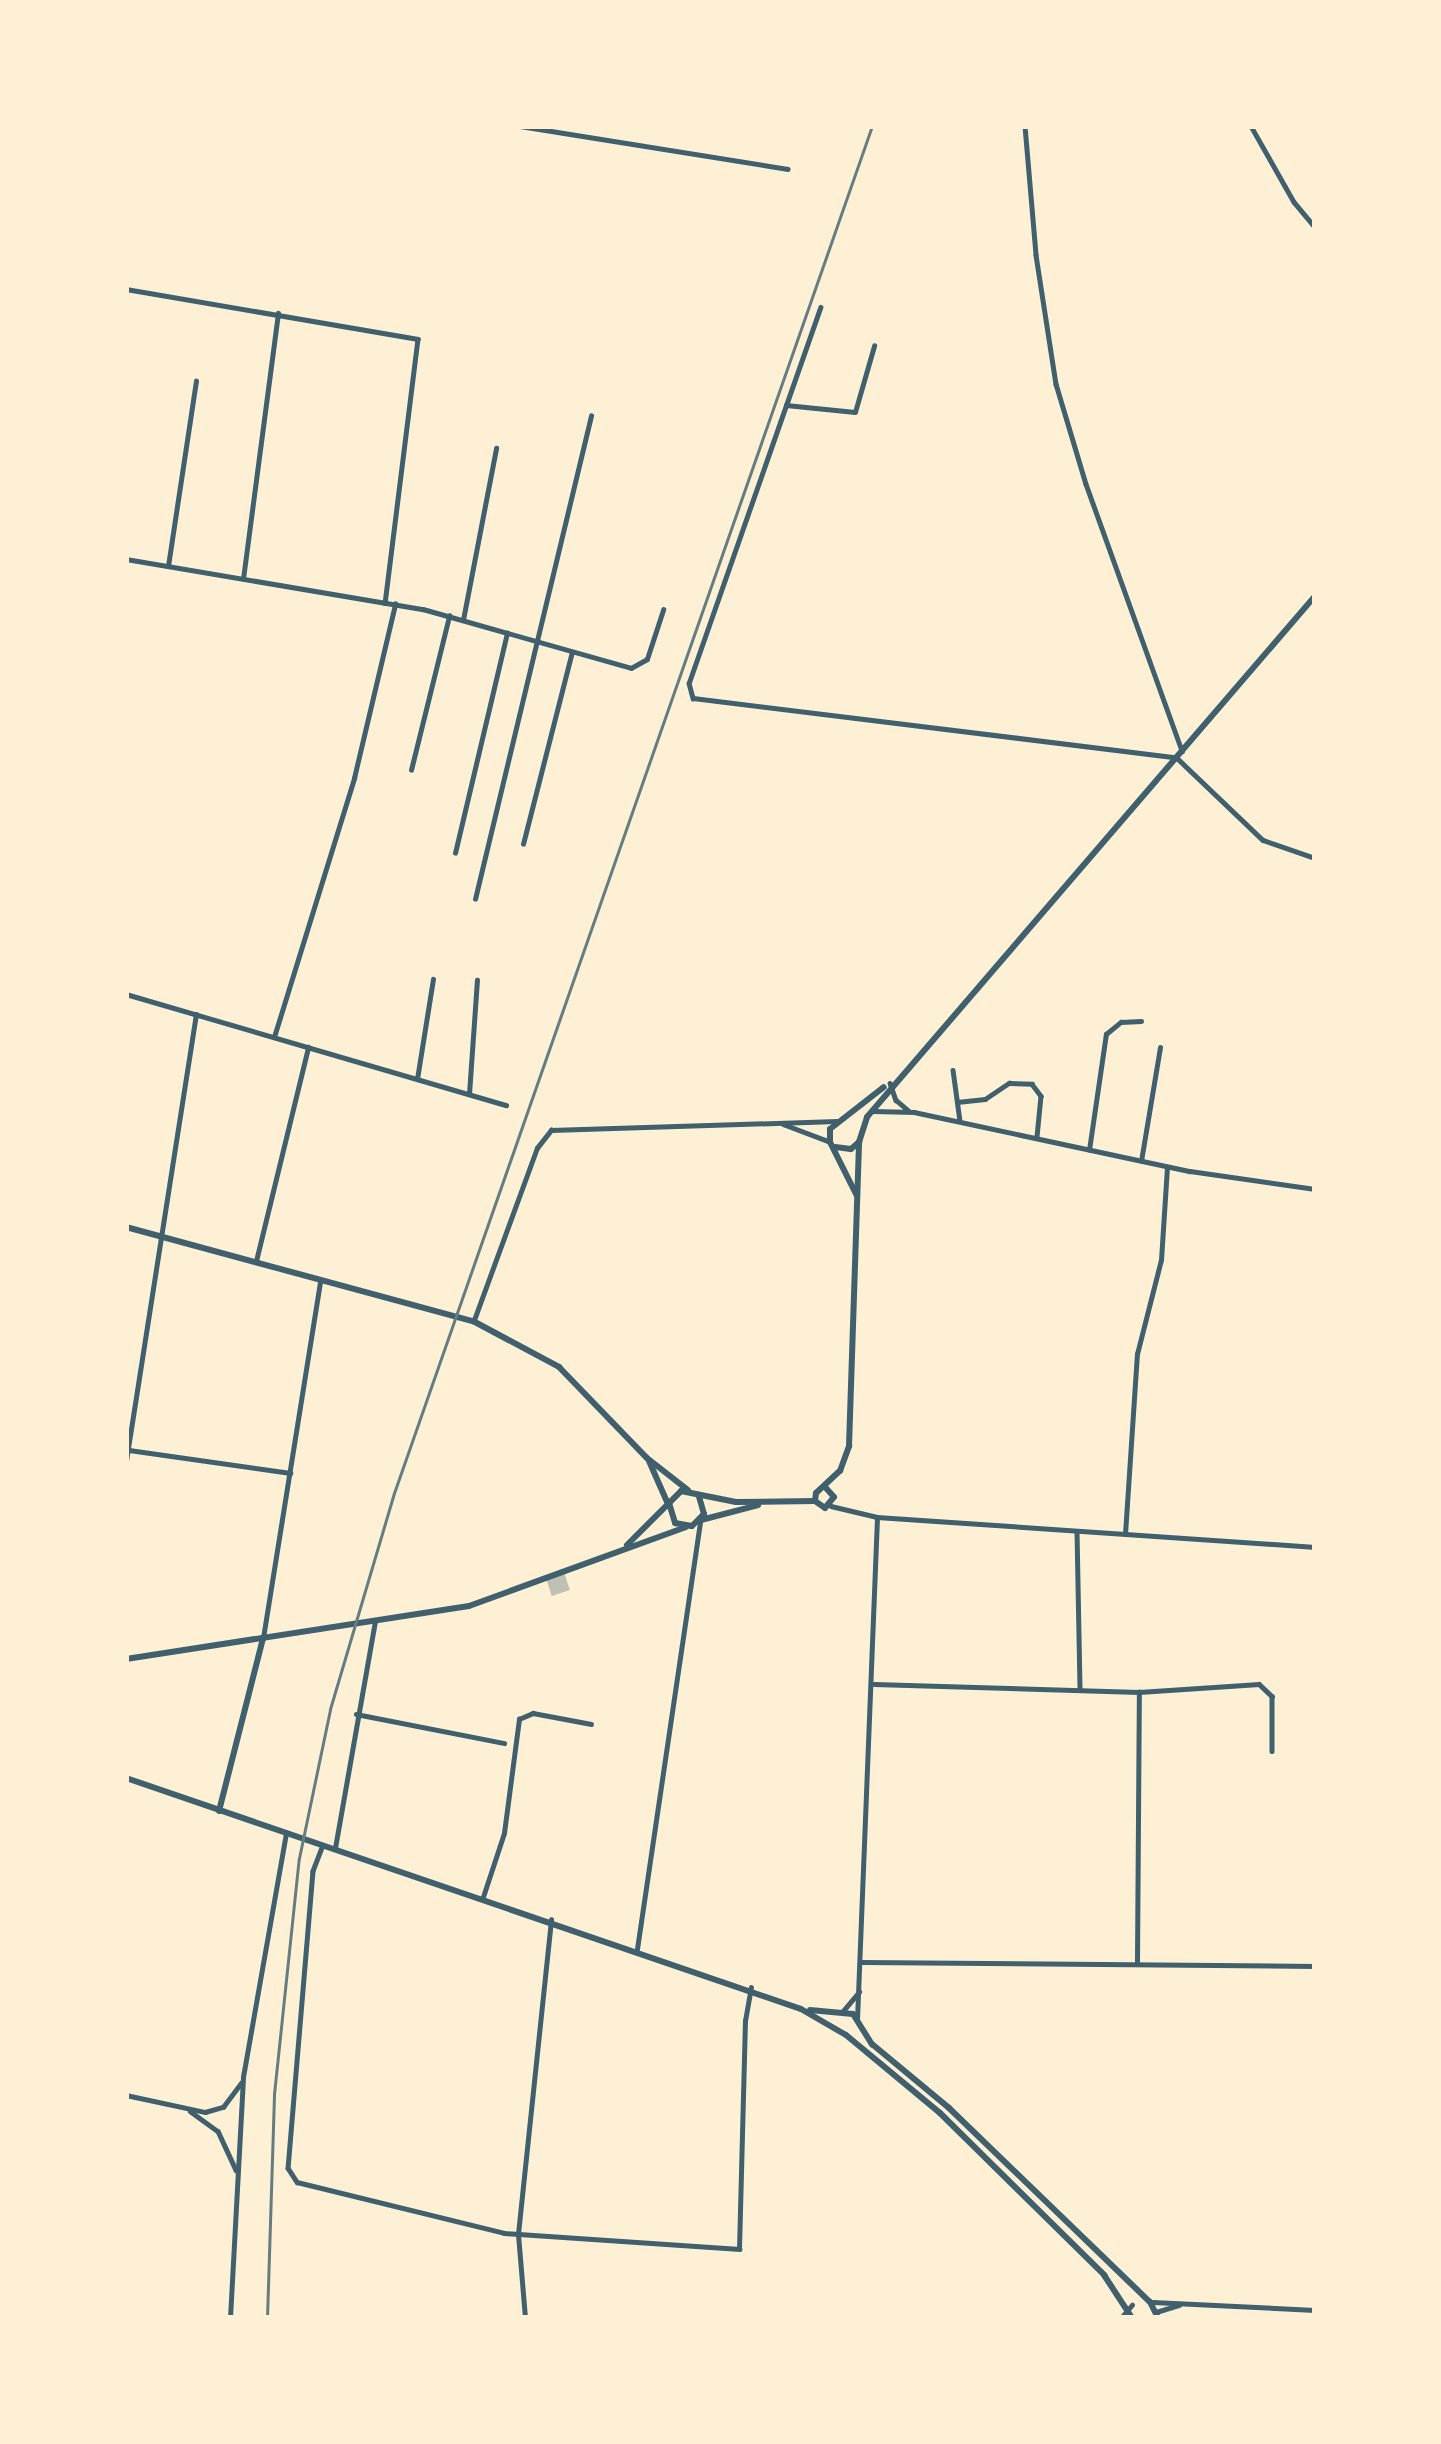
<!DOCTYPE html>
<html>
<head>
<meta charset="utf-8">
<style>
	body { margin:0 }
	#map { position:relative; width:1441px; height:2444px; overflow:hidden; background:#fdf0d5; font-family:"DM Sans",sans-serif }
	div>[style] { position:absolute }
	.building>* { inset:0; background:#bec0b2; transform-origin:0 0 }
	.pedestrian>* { height:4.5px; margin:-2.25px; padding:0 2.25px; transform-origin:2.25px; border-radius:2.25px; background:#3f606c }
	.minor>* { height:4.5px; margin:-2.25px; padding:0 2.25px; transform-origin:2.25px; border-radius:2.25px; background:#3f606c }
	.tertiary>* { height:6px; margin:-3px; padding:0 3px; transform-origin:3px; border-radius:3px; background:#3f606c }
	.rail>* { height:3px; margin:-1.5px; padding:0 1.5px; transform-origin:1.5px; border-radius:1.5px; background:#657d81 }
	span { translate:-50% -50%; white-space:nowrap; text-align:center; line-height:1.15; -webkit-text-stroke:9px #fdf0d5; paint-order:stroke }
	.frame { position:absolute; inset:0; border:129px solid #fdf0d5; pointer-events:none }
</style>
</head>
<body>
<div id="map">
	<div class="building">
		<div style="left:564px;top:1572px;width:19px;height:19px;rotate:72deg"></div>
	</div>
	<div class="pedestrian">
		<div style="left:129px;top:1450px;width:163px;rotate:8.1deg"></div>
	</div>
	<div class="minor">
		<div style="left:520px;top:126px;width:271px;rotate:9.1deg"></div>
		<div style="left:1025px;top:126px;width:129px;rotate:85.1deg"></div>
		<div style="left:1036px;top:255px;width:131px;rotate:81.2deg"></div>
		<div style="left:1056px;top:384px;width:104px;rotate:73.3deg"></div>
		<div style="left:1086px;top:484px;width:284px;rotate:70.2deg"></div>
		<div style="left:1251px;top:126px;width:87px;rotate:60.5deg"></div>
		<div style="left:1294px;top:202px;width:33px;rotate:50deg"></div>
		<div style="left:126px;top:289px;width:296px;rotate:9.7deg"></div>
		<div style="left:418px;top:339px;width:266px;rotate:97.1deg"></div>
		<div style="left:821px;top:307px;width:398px;rotate:109.3deg"></div>
		<div style="left:689px;top:683px;width:16px;rotate:75deg"></div>
		<div style="left:693px;top:698px;width:487px;rotate:7deg"></div>
		<div style="left:1176px;top:757px;width:120px;rotate:43.7deg"></div>
		<div style="left:1263px;top:840px;width:55px;rotate:19.1deg"></div>
		<div style="left:786px;top:405px;width:69px;rotate:5.8deg"></div>
		<div style="left:855px;top:412px;width:69px;rotate:-73.9deg"></div>
		<div style="left:126px;top:559px;width:301px;rotate:9.6deg"></div>
		<div style="left:423px;top:609px;width:216px;rotate:15.8deg"></div>
		<div style="left:631px;top:668px;width:18px;rotate:-29deg"></div>
		<div style="left:647px;top:659px;width:52px;rotate:-71.9deg"></div>
		<div style="left:168px;top:566px;width:187px;rotate:-81.4deg"></div>
		<div style="left:243px;top:579px;width:268px;rotate:-82.5deg"></div>
		<div style="left:463px;top:620px;width:175px;rotate:-79.1deg"></div>
		<div style="left:411px;top:770px;width:159px;rotate:-76.1deg"></div>
		<div style="left:523px;top:844px;width:198px;rotate:-75.7deg"></div>
		<div style="left:455px;top:853px;width:226px;rotate:-76.7deg"></div>
		<div style="left:475px;top:899px;width:497px;rotate:-76.5deg"></div>
		<div style="left:126px;top:908px;width:13px;rotate:90deg"></div>
		<div style="left:126px;top:994px;width:396px;rotate:16.3deg"></div>
		<div style="left:274px;top:1037px;width:271px;rotate:-72.8deg"></div>
		<div style="left:354px;top:778px;width:179px;rotate:-76.7deg"></div>
		<div style="left:953px;top:1070px;width:51px;rotate:82.2deg"></div>
		<div style="left:417px;top:1079px;width:101px;rotate:-80.9deg"></div>
		<div style="left:890px;top:1083px;width:18px;rotate:71deg"></div>
		<div style="left:896px;top:1100px;width:16px;rotate:40deg"></div>
		<div style="left:469px;top:1094px;width:114px;rotate:-86deg"></div>
		<div style="left:957px;top:1102px;width:28px;rotate:-6deg"></div>
		<div style="left:985px;top:1099px;width:29px;rotate:-34deg"></div>
		<div style="left:1009px;top:1083px;width:23px;rotate:2deg"></div>
		<div style="left:1032px;top:1084px;width:15px;rotate:53deg"></div>
		<div style="left:1041px;top:1096px;width:41px;rotate:95.6deg"></div>
		<div style="left:873px;top:1111px;width:41px;rotate:1.4deg"></div>
		<div style="left:914px;top:1112px;width:282px;rotate:12.1deg"></div>
		<div style="left:1190px;top:1171px;width:126px;rotate:8.2deg"></div>
		<div style="left:783px;top:1124px;width:48px;rotate:20.7deg"></div>
		<div style="left:1089px;top:1150px;width:117px;rotate:-81.7deg"></div>
		<div style="left:1106px;top:1034px;width:19px;rotate:-39deg"></div>
		<div style="left:1121px;top:1022px;width:20px;rotate:-3deg"></div>
		<div style="left:1141px;top:1161px;width:115px;rotate:-80.5deg"></div>
		<div style="left:1315px;top:1245px;width:57px;rotate:90deg"></div>
		<div style="left:256px;top:1261px;width:220px;rotate:-76.3deg"></div>
		<div style="left:474px;top:1320px;width:183px;rotate:-69.9deg"></div>
		<div style="left:537px;top:1148px;width:23px;rotate:-52deg"></div>
		<div style="left:551px;top:1130px;width:286px;rotate:-1.8deg"></div>
		<div style="left:126px;top:1461px;width:452px;rotate:-81.1deg"></div>
		<div style="left:831px;top:1506px;width:47px;rotate:13.4deg"></div>
		<div style="left:877px;top:1517px;width:439px;rotate:3.9deg"></div>
		<div style="left:1077px;top:1531px;width:156px;rotate:88.9deg"></div>
		<div style="left:1125px;top:1534px;width:180px;rotate:-86.2deg"></div>
		<div style="left:1137px;top:1354px;width:97px;rotate:-75.7deg"></div>
		<div style="left:1161px;top:1260px;width:93px;rotate:-86.3deg"></div>
		<div style="left:263px;top:1638px;width:361px;rotate:-80.9deg"></div>
		<div style="left:874px;top:1684px;width:265px;rotate:1.7deg"></div>
		<div style="left:1139px;top:1692px;width:120px;rotate:-3.8deg"></div>
		<div style="left:1259px;top:1684px;width:18px;rotate:43deg"></div>
		<div style="left:1272px;top:1696px;width:55px;rotate:90deg"></div>
		<div style="left:356px;top:1714px;width:151px;rotate:11.1deg"></div>
		<div style="left:323px;top:1845px;width:28px;rotate:111deg"></div>
		<div style="left:313px;top:1871px;width:298px;rotate:94.8deg"></div>
		<div style="left:288px;top:2168px;width:17px;rotate:57deg"></div>
		<div style="left:297px;top:2182px;width:213px;rotate:13.8deg"></div>
		<div style="left:504px;top:2233px;width:236px;rotate:3.9deg"></div>
		<div style="left:739px;top:2249px;width:228px;rotate:-88.5deg"></div>
		<div style="left:745px;top:2021px;width:34px;rotate:-80deg"></div>
		<div style="left:335px;top:1848px;width:230px;rotate:-80deg"></div>
		<div style="left:483px;top:1897px;width:67px;rotate:-71.8deg"></div>
		<div style="left:504px;top:1833px;width:115px;rotate:-82.5deg"></div>
		<div style="left:519px;top:1719px;width:15px;rotate:-23deg"></div>
		<div style="left:533px;top:1713px;width:59px;rotate:10.7deg"></div>
		<div style="left:637px;top:1949px;width:432px;rotate:-81.6deg"></div>
		<div style="left:862px;top:1962px;width:453px;rotate:0.5deg"></div>
		<div style="left:1137px;top:1962px;width:270px;rotate:-89.6deg"></div>
		<div style="left:843px;top:2011px;width:25px;rotate:-50deg"></div>
		<div style="left:857px;top:2020px;width:503px;rotate:-87.72deg"></div>
		<div style="left:126px;top:2095px;width:81px;rotate:12.1deg"></div>
		<div style="left:205px;top:2112px;width:19px;rotate:-16deg"></div>
		<div style="left:223px;top:2107px;width:30px;rotate:-53deg"></div>
		<div style="left:190px;top:2111px;width:34px;rotate:36deg"></div>
		<div style="left:218px;top:2131px;width:43px;rotate:65.2deg"></div>
		<div style="left:1153px;top:2302px;width:162px;rotate:2.8deg"></div>
		<div style="left:1156px;top:2312px;width:24px;rotate:-17deg"></div>
		<div style="left:230px;top:2318px;width:241px;rotate:-86.9deg"></div>
		<div style="left:243px;top:2077px;width:248px;rotate:-80deg"></div>
		<div style="left:525px;top:2318px;width:84px;rotate:-94.8deg"></div>
		<div style="left:518px;top:2234px;width:316px;rotate:-84deg"></div>
		<div style="left:1121px;top:2318px;width:17px;rotate:-50deg"></div>
	</div>
	<div class="tertiary">
		<div style="left:835px;top:1147px;width:16px;rotate:7deg"></div>
		<div style="left:851px;top:1149px;width:11px;rotate:-41deg"></div>
		<div style="left:857px;top:1196px;width:60px;rotate:-116.6deg"></div>
		<div style="left:830px;top:1142px;width:13px;rotate:-90deg"></div>
		<div style="left:830px;top:1129px;width:68px;rotate:-37.9deg"></div>
		<div style="left:126px;top:1227px;width:360px;rotate:15.2deg"></div>
		<div style="left:473px;top:1321px;width:98px;rotate:28.1deg"></div>
		<div style="left:559px;top:1367px;width:127px;rotate:46deg"></div>
		<div style="left:647px;top:1458px;width:52px;rotate:38deg"></div>
		<div style="left:649px;top:1461px;width:47px;rotate:66.2deg"></div>
		<div style="left:815px;top:1501px;width:8px;rotate:-83deg"></div>
		<div style="left:816px;top:1493px;width:33px;rotate:-43deg"></div>
		<div style="left:840px;top:1471px;width:27px;rotate:-70deg"></div>
		<div style="left:849px;top:1446px;width:304px;rotate:-88.1deg"></div>
		<div style="left:859px;top:1142px;width:26px;rotate:-72deg"></div>
		<div style="left:867px;top:1117px;width:687px;rotate:-49.31deg"></div>
		<div style="left:669px;top:1503px;width:21px;rotate:73deg"></div>
		<div style="left:675px;top:1523px;width:17px;rotate:10deg"></div>
		<div style="left:692px;top:1526px;width:17px;rotate:-45deg"></div>
		<div style="left:704px;top:1514px;width:19px;rotate:-106deg"></div>
		<div style="left:701px;top:1520px;width:59px;rotate:-14.7deg"></div>
		<div style="left:627px;top:1545px;width:76px;rotate:-45deg"></div>
		<div style="left:681px;top:1491px;width:56px;rotate:11.3deg"></div>
		<div style="left:736px;top:1502px;width:79px;rotate:-0.7deg"></div>
		<div style="left:815px;top:1501px;width:12px;rotate:35deg"></div>
		<div style="left:825px;top:1508px;width:14px;rotate:-51deg"></div>
		<div style="left:834px;top:1497px;width:12px;rotate:-132deg"></div>
		<div style="left:126px;top:1659px;width:347px;rotate:-8.8deg"></div>
		<div style="left:469px;top:1606px;width:231px;rotate:-20deg"></div>
		<div style="left:126px;top:1778px;width:713px;rotate:18.89deg"></div>
		<div style="left:801px;top:2009px;width:52px;rotate:30deg"></div>
		<div style="left:846px;top:2035px;width:122px;rotate:39.7deg"></div>
		<div style="left:940px;top:2113px;width:231px;rotate:44.6deg"></div>
		<div style="left:1104px;top:2275px;width:51px;rotate:56.9deg"></div>
		<div style="left:219px;top:1811px;width:179px;rotate:-75.7deg"></div>
		<div style="left:810px;top:2010px;width:43px;rotate:5.3deg"></div>
		<div style="left:853px;top:2014px;width:36px;rotate:58deg"></div>
		<div style="left:872px;top:2044px;width:100px;rotate:39.7deg"></div>
		<div style="left:949px;top:2108px;width:279px;rotate:44deg"></div>
		<div style="left:1150px;top:2302px;width:18px;rotate:63deg"></div>
	</div>
	<div class="rail">
		<div style="left:267px;top:2318px;width:224px;rotate:-88.2deg"></div>
		<div style="left:274px;top:2094px;width:237px;rotate:-84deg"></div>
		<div style="left:299px;top:1858px;width:152px;rotate:-78.2deg"></div>
		<div style="left:330px;top:1709px;width:225px;rotate:-73.5deg"></div>
		<div style="left:394px;top:1493px;width:1448px;rotate:-70.73deg"></div>
	</div>
	<div class="frame"></div>
</div>
</body>
</html>
